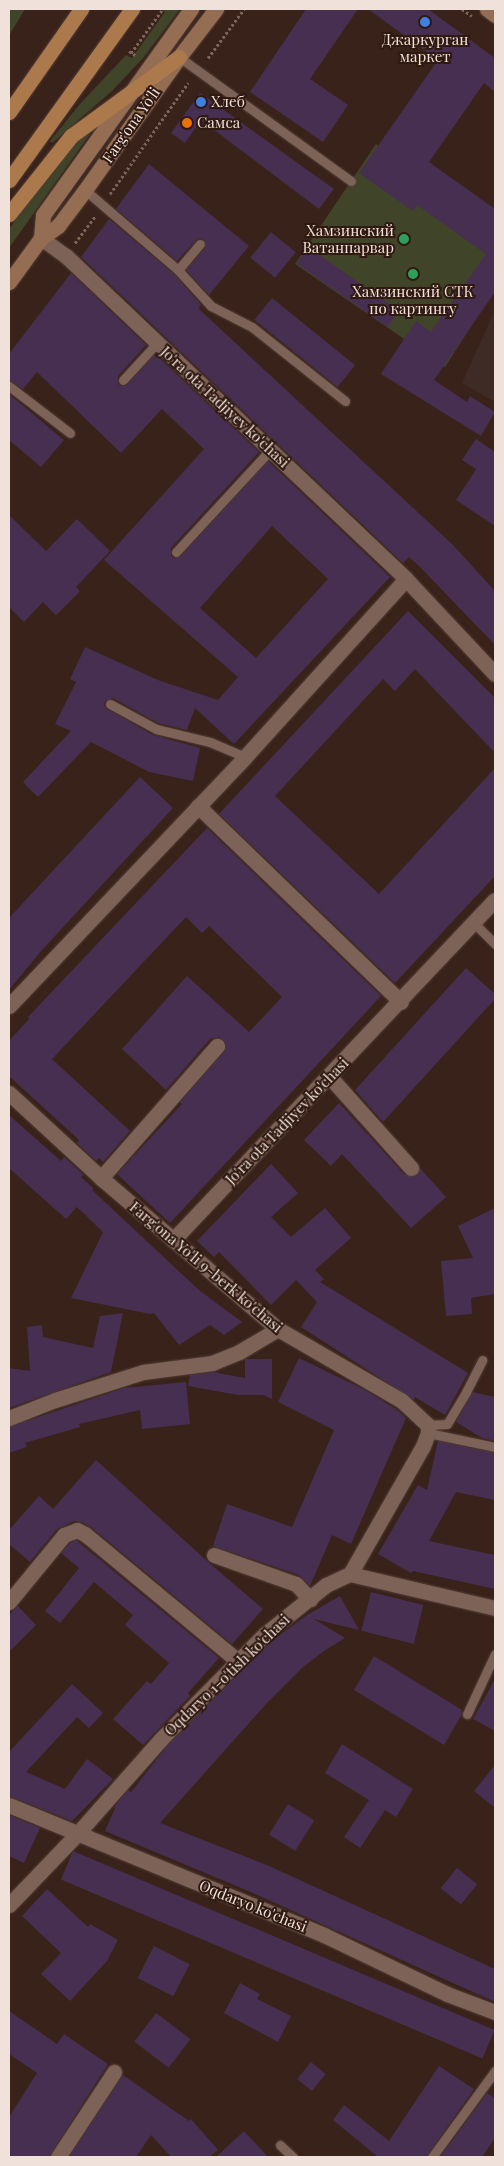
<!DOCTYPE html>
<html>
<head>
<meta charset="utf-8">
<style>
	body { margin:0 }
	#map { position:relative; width:504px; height:2166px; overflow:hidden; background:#392219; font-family:"Playfair Display",serif }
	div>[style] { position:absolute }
	.education>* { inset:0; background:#3e2b25 }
	.green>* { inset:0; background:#404429 }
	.building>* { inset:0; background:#472f52; transform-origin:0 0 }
	.path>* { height:3px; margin-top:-1.5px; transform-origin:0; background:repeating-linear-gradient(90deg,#79655d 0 2.5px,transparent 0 5px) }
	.roads { filter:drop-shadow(0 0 1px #523e38) drop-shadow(0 0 1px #523e38) }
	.lane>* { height:9px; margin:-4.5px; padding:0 4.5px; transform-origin:4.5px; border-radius:4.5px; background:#7d6258 }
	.street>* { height:15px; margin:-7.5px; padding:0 7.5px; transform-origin:7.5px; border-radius:7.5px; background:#7d6258 }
	.secondary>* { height:15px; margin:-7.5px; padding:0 7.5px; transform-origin:7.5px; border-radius:7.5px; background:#946d52 }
	.primary>* { height:15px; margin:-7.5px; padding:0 7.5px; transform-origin:7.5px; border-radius:7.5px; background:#ac794d }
	.dots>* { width:14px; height:14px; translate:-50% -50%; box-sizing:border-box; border:2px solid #2f1910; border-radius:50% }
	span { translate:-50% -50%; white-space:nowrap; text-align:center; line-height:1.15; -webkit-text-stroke:4px #2f1910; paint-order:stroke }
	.poi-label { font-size:15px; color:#f1e1db }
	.left { translate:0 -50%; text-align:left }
	.right { translate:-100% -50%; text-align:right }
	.street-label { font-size:15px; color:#f1e1db }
	.frame { position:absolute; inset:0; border:10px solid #f1e1db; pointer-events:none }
</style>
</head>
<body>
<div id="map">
	<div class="education">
		<div style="clip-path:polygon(495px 310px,495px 402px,462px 383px)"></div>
	</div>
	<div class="green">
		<div style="clip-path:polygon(9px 9px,25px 9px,10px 34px,9px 33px)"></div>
		<div style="clip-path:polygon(161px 9px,180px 9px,144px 57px,112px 91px,52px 143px,50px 141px,79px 105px,126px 55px,132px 58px,165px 12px)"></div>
		<div style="clip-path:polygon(97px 124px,9px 248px,9px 229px,65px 152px)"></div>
		<div style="clip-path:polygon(376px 144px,432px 183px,440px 175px,495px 213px,495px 289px,445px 367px,295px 264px)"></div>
	</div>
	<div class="building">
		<div style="clip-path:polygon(306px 9px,358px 9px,310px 79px,348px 105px,323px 142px,250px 92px)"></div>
		<div style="clip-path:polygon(368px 9px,428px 9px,495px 58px,495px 92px,484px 83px,429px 162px,495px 209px,495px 292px,434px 380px,467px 402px,470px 396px,495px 412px,481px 436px,381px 374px,416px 321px,431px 332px,486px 254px,417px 205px,413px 211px,359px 173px,438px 60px)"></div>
		<div style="clip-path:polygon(200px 93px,334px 189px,319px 209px,201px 120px,185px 143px,171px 133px)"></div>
		<div style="clip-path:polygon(149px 164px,249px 246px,209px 295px,186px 270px,205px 248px,204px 240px,201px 238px,196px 240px,177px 261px,116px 209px)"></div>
		<div style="clip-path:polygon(109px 219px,174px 274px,201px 305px,199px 308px,200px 310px,452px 544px,495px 591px,495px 645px,421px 568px,409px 557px,403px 563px,81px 257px)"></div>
		<div style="left:271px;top:232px;width:32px;height:33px;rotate:39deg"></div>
		<div style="left:308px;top:247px;width:111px;height:20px;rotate:35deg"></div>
		<div style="clip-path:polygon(evenodd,71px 273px,146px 345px,118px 376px,118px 384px,122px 386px,127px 385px,155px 354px,259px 452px,171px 548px,171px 556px,175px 558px,181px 556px,268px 461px,390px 577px,234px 744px,195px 708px,187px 730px,158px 723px,113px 698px,105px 701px,104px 705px,107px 709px,153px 735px,200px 748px,193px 781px,149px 772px,91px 742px,38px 797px,23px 782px,71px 731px,55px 724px,76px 682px,70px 679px,85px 647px,158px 680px,218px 700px,238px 677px,104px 560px,204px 449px,162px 409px,121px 453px,37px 372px,23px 389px,9px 380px,9px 354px,71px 273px,272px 526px,328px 579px,256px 658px,200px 608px,272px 526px)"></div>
		<div style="left:272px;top:298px;width:107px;height:28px;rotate:39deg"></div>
		<div style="clip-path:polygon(9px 394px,64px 440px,41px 467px,9px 440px)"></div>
		<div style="clip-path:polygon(476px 439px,495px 452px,495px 526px,456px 500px,476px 469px,462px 460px)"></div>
		<div style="clip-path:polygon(9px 515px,46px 551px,77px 519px,110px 551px,76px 587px,80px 591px,56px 615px,43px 602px,24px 622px,9px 607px)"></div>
		<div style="clip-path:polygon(408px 611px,495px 698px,495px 753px,415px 669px,395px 691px,383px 679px,275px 796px,379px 894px,495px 768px,495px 876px,395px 983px,219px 814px)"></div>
		<div style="clip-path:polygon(140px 777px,173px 808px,42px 950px,9px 990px,9px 918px)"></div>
		<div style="clip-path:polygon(207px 828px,381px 996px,170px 1223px,117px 1174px,182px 1104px,180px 1102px,224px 1052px,226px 1043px,219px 1037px,210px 1039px,166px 1090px,122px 1049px,187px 976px,249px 1032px,282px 997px,209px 926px,202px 933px,186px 917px,52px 1059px,130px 1131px,103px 1162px,99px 1158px,96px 1161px,77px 1143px,79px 1140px,9px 1076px,9px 1041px,29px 1019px,28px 1017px)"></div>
		<div style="clip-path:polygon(466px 968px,495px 994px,495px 999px,383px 1122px,355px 1090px)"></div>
		<div style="clip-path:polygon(339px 1103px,404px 1174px,413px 1177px,418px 1175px,420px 1168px,446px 1197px,411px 1228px,342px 1154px,331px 1166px,304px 1140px)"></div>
		<div style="clip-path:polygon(9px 1115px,61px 1161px,64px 1157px,84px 1175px,81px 1177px,94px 1189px,92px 1190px,200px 1291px,242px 1322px,224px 1335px,210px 1325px,179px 1345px,154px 1313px,150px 1314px,71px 1298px,103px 1232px,77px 1207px,66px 1219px,9px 1168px)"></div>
		<div style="clip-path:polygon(271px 1164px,298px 1193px,271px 1217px,291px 1237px,325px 1208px,351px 1238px,315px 1270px,324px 1279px,320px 1282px,468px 1373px,445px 1415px,415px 1397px,414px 1400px,301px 1327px,317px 1302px,296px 1280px,271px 1305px,219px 1252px,214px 1257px,197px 1241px)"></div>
		<div style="clip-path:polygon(495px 1208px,495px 1294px,471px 1298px,472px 1314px,446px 1316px,441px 1261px,473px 1258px,458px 1226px)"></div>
		<div style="clip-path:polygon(123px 1313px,111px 1372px,9px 1408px,9px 1368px,30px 1371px,27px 1327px,42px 1325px,43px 1337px,93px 1348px,100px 1316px)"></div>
		<div style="clip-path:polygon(299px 1358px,363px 1389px,396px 1409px,406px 1418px,351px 1544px,332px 1535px,310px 1586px,299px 1575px,213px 1546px,227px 1504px,292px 1527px,334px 1430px,278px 1402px)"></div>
		<div style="clip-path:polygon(245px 1359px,272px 1359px,272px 1399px,263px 1395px,238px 1395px,188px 1386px,190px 1375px,213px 1372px,245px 1378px)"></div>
		<div style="clip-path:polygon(186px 1382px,190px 1424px,142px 1429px,140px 1410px,79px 1424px,80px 1427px,25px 1443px,27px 1447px,9px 1453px,9px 1427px,124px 1388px)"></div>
		<div style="clip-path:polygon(473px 1392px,495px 1397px,495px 1441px,482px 1438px,456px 1422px)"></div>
		<div style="clip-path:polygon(438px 1441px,495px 1453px,495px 1500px,456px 1492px,429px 1541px,495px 1555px,495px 1589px,413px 1571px,411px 1573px,378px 1554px,418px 1485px,427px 1490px)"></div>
		<div style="clip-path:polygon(96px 1460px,207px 1561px,263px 1609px,232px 1644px,91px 1527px,81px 1522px,74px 1521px,57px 1529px,30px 1562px,9px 1544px,9px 1530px,39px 1496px,53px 1509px)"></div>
		<div style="clip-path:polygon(76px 1540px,219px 1658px,188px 1693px,190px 1696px,143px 1745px,113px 1719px,147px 1681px,151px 1684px,169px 1663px,125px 1625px,133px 1615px,94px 1582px,60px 1623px,45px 1611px,79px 1568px,61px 1553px,70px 1543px)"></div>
		<div style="left:371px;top:1592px;width:54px;height:40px;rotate:14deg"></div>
		<div style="clip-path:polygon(340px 1596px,359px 1630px,314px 1619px,345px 1638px,324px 1651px,303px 1667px,267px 1703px,160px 1823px,269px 1866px,495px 1969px,495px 2002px,246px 1890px,105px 1831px,115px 1808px,114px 1807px,128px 1790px,131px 1792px,168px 1745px,268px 1644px,307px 1615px)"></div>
		<div style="clip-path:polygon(18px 1606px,36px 1625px,9px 1652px,9px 1615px)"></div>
		<div style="clip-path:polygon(374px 1656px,462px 1710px,461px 1716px,444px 1745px,354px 1690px)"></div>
		<div style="clip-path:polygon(495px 1679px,495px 1731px,473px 1719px)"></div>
		<div style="clip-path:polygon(72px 1684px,103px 1713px,89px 1728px,77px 1717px,26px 1772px,65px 1789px,87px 1759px,113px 1779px,72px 1821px,9px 1796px,9px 1752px)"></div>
		<div style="clip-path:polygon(342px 1744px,413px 1789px,396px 1817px,385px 1810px,360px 1848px,344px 1837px,369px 1800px,325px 1773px)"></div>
		<div style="clip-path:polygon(495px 1765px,495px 1808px,474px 1791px)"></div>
		<div style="left:288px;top:1804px;width:31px;height:36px;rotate:32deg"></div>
		<div style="clip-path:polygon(9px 1815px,40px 1828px,24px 1863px,9px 1856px)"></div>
		<div style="left:73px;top:1851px;width:458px;height:31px;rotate:23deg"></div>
		<div style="left:457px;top:1868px;width:26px;height:26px;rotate:39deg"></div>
		<div style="clip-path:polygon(47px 1889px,88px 1927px,90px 1924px,118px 1940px,107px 1961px,70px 2001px,41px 1974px,61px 1953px,22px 1916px)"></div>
		<div style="left:154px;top:1946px;width:40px;height:36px;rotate:27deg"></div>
		<div style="clip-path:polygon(240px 1983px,260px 1994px,257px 1999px,291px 2016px,278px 2042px,224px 2013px)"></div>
		<div style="clip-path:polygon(9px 2011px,57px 2044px,64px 2034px,108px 2064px,49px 2157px,9px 2157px,9px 2117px,37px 2073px,9px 2054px)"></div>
		<div style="left:156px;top:2013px;width:43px;height:36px;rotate:37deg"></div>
		<div style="left:311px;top:2062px;width:19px;height:22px;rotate:39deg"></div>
		<div style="clip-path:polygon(439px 2066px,474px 2089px,426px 2157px,378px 2157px,333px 2120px,344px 2105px,389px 2141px)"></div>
		<div style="clip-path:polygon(123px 2075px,189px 2121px,191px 2119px,218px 2150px,209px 2157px,171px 2157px,151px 2135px,136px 2157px,69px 2157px)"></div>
		<div style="clip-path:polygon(487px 2093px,495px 2098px,495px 2138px,482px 2157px,440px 2157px)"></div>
		<div style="clip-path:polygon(244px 2131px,268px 2157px,216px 2157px)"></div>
	</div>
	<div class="path">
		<div style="left:462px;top:9px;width:12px;rotate:35deg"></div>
		<div style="left:129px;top:51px;width:9px;rotate:32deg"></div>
		<div style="left:131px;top:53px;width:53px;rotate:-54.2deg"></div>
		<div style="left:208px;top:58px;width:61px;rotate:-53.7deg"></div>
		<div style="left:110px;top:194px;width:136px;rotate:-54.9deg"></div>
		<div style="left:75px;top:243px;width:34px;rotate:-53deg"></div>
	</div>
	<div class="roads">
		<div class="lane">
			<div style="left:179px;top:57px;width:212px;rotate:35.8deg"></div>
			<div style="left:85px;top:190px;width:123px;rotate:40.7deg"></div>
			<div style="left:178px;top:270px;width:49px;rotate:47.5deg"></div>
			<div style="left:211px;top:306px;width:46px;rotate:27.1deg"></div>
			<div style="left:252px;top:327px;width:119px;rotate:38.5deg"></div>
			<div style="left:178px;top:270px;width:34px;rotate:-50deg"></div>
			<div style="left:123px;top:380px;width:50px;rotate:-47.4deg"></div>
			<div style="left:9px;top:386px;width:77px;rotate:37.6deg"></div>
			<div style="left:176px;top:552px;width:139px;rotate:-47.3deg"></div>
			<div style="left:110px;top:704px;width:52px;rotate:28.5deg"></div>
			<div style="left:156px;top:729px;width:56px;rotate:13.5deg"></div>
			<div style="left:210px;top:742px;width:38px;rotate:23deg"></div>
			<div style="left:474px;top:923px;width:30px;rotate:45deg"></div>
			<div style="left:428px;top:1425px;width:19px;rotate:-3deg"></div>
			<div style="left:447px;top:1424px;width:37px;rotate:-59deg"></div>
			<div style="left:466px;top:1392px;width:36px;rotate:-63deg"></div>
			<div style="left:428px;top:1433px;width:68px;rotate:11.8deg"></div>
			<div style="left:467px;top:1714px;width:66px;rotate:-65deg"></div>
			<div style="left:280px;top:2145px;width:18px;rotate:43deg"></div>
			<div style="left:432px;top:2157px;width:107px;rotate:-53.8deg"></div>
		</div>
		<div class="street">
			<div style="left:41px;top:238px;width:31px;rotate:36deg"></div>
			<div style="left:66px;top:256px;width:469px;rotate:43.5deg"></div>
			<div style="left:406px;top:579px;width:130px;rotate:46.9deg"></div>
			<div style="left:198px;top:806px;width:282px;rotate:44deg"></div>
			<div style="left:9px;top:1006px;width:343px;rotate:-46.5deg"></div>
			<div style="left:245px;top:757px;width:240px;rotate:-47.9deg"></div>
			<div style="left:330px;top:1077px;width:122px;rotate:48.3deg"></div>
			<div style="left:9px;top:1093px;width:125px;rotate:42.7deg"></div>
			<div style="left:101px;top:1178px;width:233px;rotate:40.5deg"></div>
			<div style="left:278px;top:1329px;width:143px;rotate:30.1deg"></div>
			<div style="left:402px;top:1401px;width:35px;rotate:43deg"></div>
			<div style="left:428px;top:1425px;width:8px;rotate:90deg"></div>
			<div style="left:428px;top:1433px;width:14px;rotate:111deg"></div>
			<div style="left:423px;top:1446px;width:147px;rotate:119.7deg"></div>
			<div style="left:101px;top:1178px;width:176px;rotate:-48.7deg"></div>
			<div style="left:173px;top:1240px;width:468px;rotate:-46.6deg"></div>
			<div style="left:9px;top:1418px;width:49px;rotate:-21.4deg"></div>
			<div style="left:55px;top:1400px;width:92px;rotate:-17.7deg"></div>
			<div style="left:143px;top:1372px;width:70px;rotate:-7.4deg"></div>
			<div style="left:212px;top:1363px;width:29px;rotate:-22deg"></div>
			<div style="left:239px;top:1352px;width:45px;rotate:-30.5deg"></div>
			<div style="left:214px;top:1555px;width:87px;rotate:19.5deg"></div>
			<div style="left:296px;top:1584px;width:21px;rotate:47deg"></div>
			<div style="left:9px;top:1602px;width:87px;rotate:-50.6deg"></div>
			<div style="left:64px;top:1535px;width:14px;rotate:-21deg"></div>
			<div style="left:77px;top:1530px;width:9px;rotate:27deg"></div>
			<div style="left:85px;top:1534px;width:199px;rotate:39.7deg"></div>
			<div style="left:9px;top:1805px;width:341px;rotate:22.4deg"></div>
			<div style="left:324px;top:1935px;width:136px;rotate:25.6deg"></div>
			<div style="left:447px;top:1994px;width:51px;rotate:20.6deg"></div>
			<div style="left:9px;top:1905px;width:98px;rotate:-46.2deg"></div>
			<div style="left:77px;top:1834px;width:127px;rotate:-48.5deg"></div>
			<div style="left:161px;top:1739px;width:110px;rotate:-45.4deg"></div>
			<div style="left:238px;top:1661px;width:38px;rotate:-45deg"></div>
			<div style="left:265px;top:1634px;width:78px;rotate:-38.8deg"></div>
			<div style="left:326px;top:1585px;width:26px;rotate:-25deg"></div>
			<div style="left:350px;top:1574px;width:149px;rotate:13.2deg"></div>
			<div style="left:58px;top:2157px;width:102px;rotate:-56.6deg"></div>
		</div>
		<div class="secondary">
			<div style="left:487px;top:9px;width:10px;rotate:37deg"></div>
			<div style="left:41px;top:238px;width:23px;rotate:-85deg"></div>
			<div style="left:43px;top:215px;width:254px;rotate:-54.3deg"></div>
			<div style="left:9px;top:282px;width:54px;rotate:-54deg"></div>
			<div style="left:41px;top:238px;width:21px;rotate:-35deg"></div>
			<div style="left:58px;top:226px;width:45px;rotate:-53.1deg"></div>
			<div style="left:85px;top:190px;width:163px;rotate:-54.7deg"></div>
			<div style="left:179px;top:57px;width:61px;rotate:-52.4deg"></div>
		</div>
		<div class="primary">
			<div style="left:9px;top:112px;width:126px;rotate:-55deg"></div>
			<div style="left:9px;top:180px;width:211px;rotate:-54.3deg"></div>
			<div style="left:9px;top:214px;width:100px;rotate:-51.5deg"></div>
			<div style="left:71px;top:136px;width:134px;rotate:-36.2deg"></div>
		</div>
	</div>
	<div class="dots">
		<div style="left:425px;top:22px;background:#3f7fe0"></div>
		<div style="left:201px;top:102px;background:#3f7fe0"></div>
		<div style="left:187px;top:123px;background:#e8710a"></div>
		<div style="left:404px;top:239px;background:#2e9e5b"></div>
		<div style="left:413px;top:274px;background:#2e9e5b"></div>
	</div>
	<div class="poi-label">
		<span style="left:425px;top:48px">Джаркурган<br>маркет</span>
		<span class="left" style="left:211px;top:102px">Хлеб</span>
		<span class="left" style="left:197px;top:123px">Самса</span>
		<span class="right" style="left:394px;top:239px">Хамзинский<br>Ватанпарвар</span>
		<span style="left:413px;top:300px">Хамзинский СТК<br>по картингу</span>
	</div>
	<div class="street-label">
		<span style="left:131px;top:125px;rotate:-55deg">Farg'ona Yo'li</span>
		<span style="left:225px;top:407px;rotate:43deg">Jo'ra ota Tadjiyev ko'chasi</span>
		<span style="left:287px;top:1121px;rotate:-46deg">Jo'ra ota Tadjiyev ko'chasi</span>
		<span style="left:206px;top:1267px;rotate:40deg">Farg'ona Yo'li 9-berk ko'chasi</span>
		<span style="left:227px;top:1675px;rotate:-44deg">Oqdaryo 1-o'tish ko'chasi</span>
		<span style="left:253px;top:1906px;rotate:22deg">Oqdaryo ko'chasi</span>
	</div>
	<div class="frame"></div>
</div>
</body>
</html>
